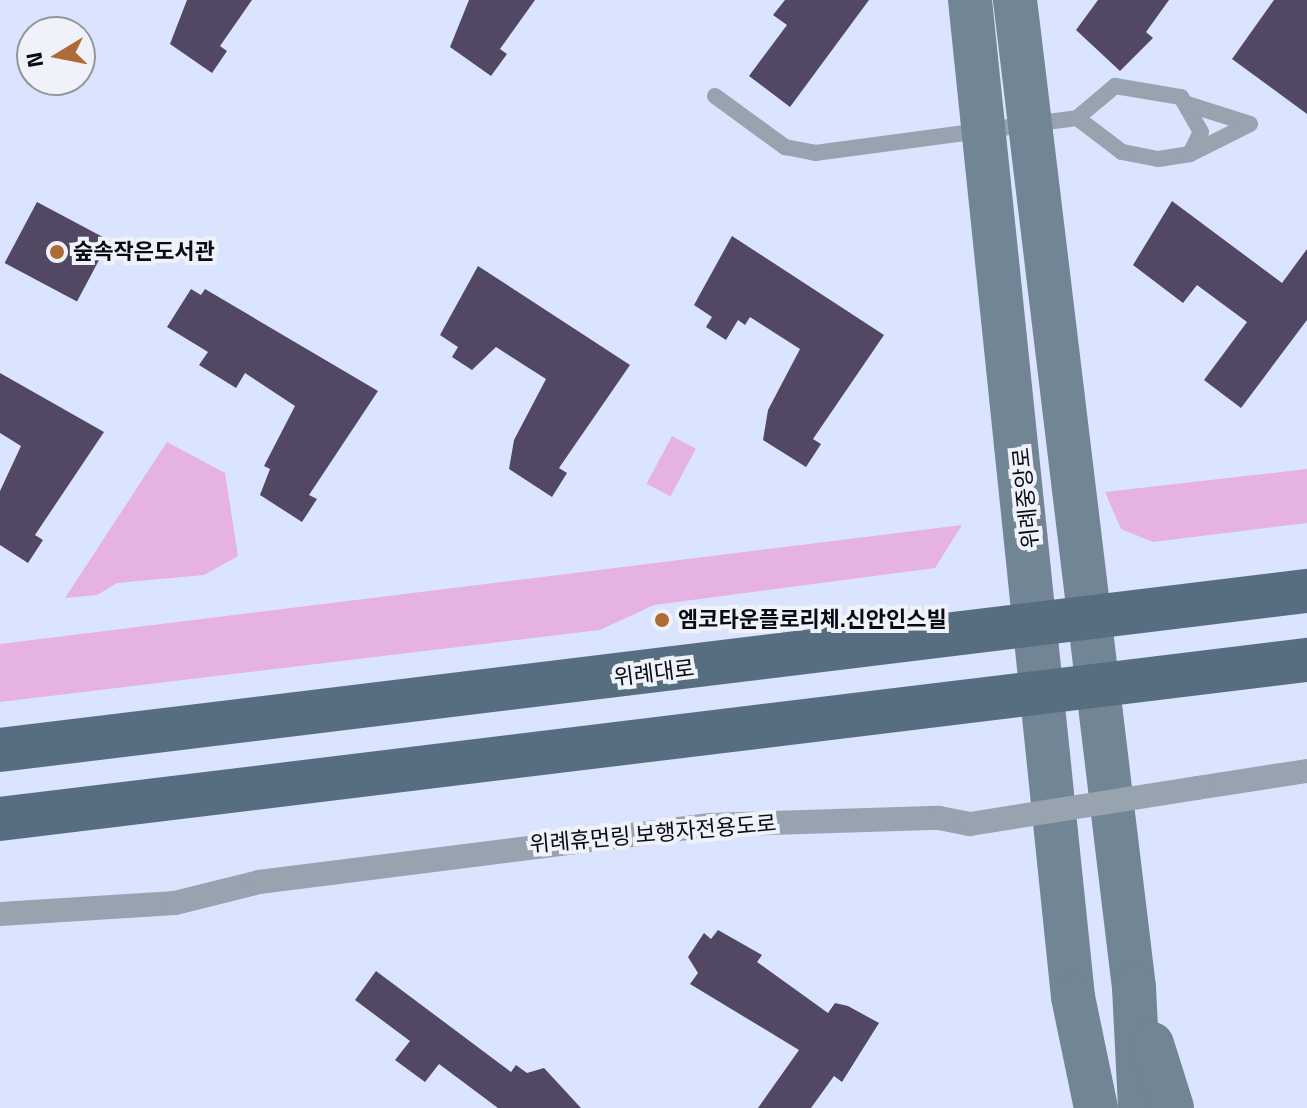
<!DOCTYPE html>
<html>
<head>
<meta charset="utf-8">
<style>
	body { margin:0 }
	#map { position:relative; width:1307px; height:1108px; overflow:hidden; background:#dbe4ff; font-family:"Titillium Web","Noto Sans KR",sans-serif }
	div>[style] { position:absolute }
	.green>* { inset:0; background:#e6b2e1; transform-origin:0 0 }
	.building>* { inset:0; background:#524864; transform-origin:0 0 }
	.service>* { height:16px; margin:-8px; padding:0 8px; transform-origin:8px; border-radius:8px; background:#97a4af }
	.pedestrian>* { height:24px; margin:-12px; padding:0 12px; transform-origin:12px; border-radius:12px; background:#97a4af }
	.secondary>* { height:44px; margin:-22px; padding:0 22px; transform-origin:22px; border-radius:22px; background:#728594 }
	.primary>* { height:44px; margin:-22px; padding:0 22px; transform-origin:22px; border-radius:22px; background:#576e80 }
	.pedestrian-bridge>* { height:24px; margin:-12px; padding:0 12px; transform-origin:12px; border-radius:12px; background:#97a4af }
	.dots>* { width:22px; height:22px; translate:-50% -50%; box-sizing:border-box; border:4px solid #f0f2f9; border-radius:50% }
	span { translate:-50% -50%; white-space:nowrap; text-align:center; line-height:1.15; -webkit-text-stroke:8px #f0f2f9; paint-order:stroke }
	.poi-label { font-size:22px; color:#090c17; font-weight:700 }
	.left { translate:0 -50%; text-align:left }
	.street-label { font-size:22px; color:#090c17 }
	.north { position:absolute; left:16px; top:16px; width:80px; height:80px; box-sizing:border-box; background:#f0f2f9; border:2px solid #94969f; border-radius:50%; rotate:260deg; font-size:22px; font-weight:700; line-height:32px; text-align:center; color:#090c17 }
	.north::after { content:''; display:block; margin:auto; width:28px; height:36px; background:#ad6c37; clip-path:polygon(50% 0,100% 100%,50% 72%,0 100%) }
</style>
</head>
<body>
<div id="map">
	<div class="green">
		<div style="left:672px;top:436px;width:27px;height:54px;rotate:28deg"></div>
		<div style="clip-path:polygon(167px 442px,225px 473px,238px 556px,204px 575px,117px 583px,97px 595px,65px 598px)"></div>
		<div style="clip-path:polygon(1307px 469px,1307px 523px,1153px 542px,1121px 529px,1105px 492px)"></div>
		<div style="clip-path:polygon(962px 525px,935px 568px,654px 605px,600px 630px,0 702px,0 644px)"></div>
	</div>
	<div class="building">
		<div style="clip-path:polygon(187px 0,252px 0,220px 46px,227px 51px,212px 73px,170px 44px)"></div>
		<div style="clip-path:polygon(469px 0,535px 0,500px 49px,507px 54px,491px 76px,450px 47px)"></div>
		<div style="clip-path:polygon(785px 0,869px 0,790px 107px,749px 76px,787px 25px,773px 15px)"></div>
		<div style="clip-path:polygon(1098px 0,1169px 0,1146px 32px,1153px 38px,1120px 71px,1076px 30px)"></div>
		<div style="clip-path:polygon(1274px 0,1307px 0,1307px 114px,1232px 59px)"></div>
		<div style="clip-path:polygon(1172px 201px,1282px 283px,1307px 249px,1307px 320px,1241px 408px,1204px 380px,1247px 322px,1197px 285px,1183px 303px,1133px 265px)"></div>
		<div style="left:37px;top:202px;width:82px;height:69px;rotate:28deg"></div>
		<div style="clip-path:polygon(732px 236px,884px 335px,813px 439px,821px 444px,806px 467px,763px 440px,768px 410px,800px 349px,750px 317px,745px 325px,738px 320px,726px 340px,706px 327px,712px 317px,694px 305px)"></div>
		<div style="clip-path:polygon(478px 266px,630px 365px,559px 468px,567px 473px,552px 497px,509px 469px,514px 440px,546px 379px,496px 347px,472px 370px,452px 357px,458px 347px,440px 335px)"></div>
		<div style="clip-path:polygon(191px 289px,201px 295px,205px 289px,378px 391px,309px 495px,317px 499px,302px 522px,260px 495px,270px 469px,264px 466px,295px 406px,245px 373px,236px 388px,199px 365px,208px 352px,167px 327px)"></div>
		<div style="clip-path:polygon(0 373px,104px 432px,35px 535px,43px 540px,28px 563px,0 545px,0 491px,21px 446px,0 433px)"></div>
		<div style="clip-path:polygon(718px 930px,762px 955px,757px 962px,828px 1013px,835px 1003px,848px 1006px,879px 1023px,842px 1082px,834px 1076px,811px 1108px,758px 1108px,799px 1050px,690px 984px,698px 973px,688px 957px,704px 933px,711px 939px)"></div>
		<div style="clip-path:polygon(376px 971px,511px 1072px,516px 1065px,527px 1073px,544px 1068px,581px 1108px,498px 1108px,439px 1064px,425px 1082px,395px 1060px,410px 1041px,355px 1000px)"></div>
	</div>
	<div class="service">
		<div style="left:715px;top:96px;width:87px;rotate:36.1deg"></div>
		<div style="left:785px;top:147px;width:31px;rotate:11deg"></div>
		<div style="left:815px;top:153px;width:264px;rotate:-7.6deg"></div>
		<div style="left:1077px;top:118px;width:50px;rotate:-40.1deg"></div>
		<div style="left:1115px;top:86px;width:67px;rotate:9.5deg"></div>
		<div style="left:1181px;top:97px;width:40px;rotate:60.3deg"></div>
		<div style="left:1201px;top:132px;width:25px;rotate:117deg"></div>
		<div style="left:1190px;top:154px;width:32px;rotate:171deg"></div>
		<div style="left:1158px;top:159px;width:37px;rotate:-169deg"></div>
		<div style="left:1122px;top:152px;width:56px;rotate:-142.9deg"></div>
		<div style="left:1187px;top:104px;width:66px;rotate:17.6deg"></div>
		<div style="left:1190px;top:154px;width:67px;rotate:-26.6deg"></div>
	</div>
	<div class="pedestrian">
		<div style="left:1197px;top:788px;width:111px;rotate:-8.8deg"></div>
		<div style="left:0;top:914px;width:175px;rotate:-3.6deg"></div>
		<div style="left:175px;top:903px;width:87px;rotate:-14deg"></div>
		<div style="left:259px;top:882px;width:455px;rotate:-7.2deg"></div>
		<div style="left:710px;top:825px;width:229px;rotate:-1.8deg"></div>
		<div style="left:939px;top:818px;width:32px;rotate:11deg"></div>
	</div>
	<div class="secondary">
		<div style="left:970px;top:0;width:1002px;rotate:84.1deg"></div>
		<div style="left:1073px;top:997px;width:113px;rotate:78.3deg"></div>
		<div style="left:1015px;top:0;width:995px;rotate:83.13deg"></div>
		<div style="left:1134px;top:988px;width:120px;rotate:87.1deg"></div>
		<div style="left:1152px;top:1044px;width:67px;rotate:72.6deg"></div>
	</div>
	<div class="primary">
		<div style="left:0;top:750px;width:1317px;rotate:-6.94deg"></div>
		<div style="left:0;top:819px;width:1317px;rotate:-6.94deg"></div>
	</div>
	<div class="pedestrian-bridge">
		<div style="left:970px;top:824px;width:230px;rotate:-9deg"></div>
	</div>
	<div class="dots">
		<div style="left:57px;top:252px;background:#ad6c37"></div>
		<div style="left:662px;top:620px;background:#ad6c37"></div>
	</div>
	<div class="poi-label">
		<span class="left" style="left:73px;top:252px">숲속작은도서관</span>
		<span class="left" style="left:678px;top:620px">엠코타운플로리체.신안인스빌</span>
	</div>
	<div class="street-label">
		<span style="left:1026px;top:498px;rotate:-96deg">위례중앙로</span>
		<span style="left:654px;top:673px;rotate:-7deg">위례대로</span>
		<span style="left:653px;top:834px;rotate:-5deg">위례휴먼링 보행자전용도로</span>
	</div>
	<div class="north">N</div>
</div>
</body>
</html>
